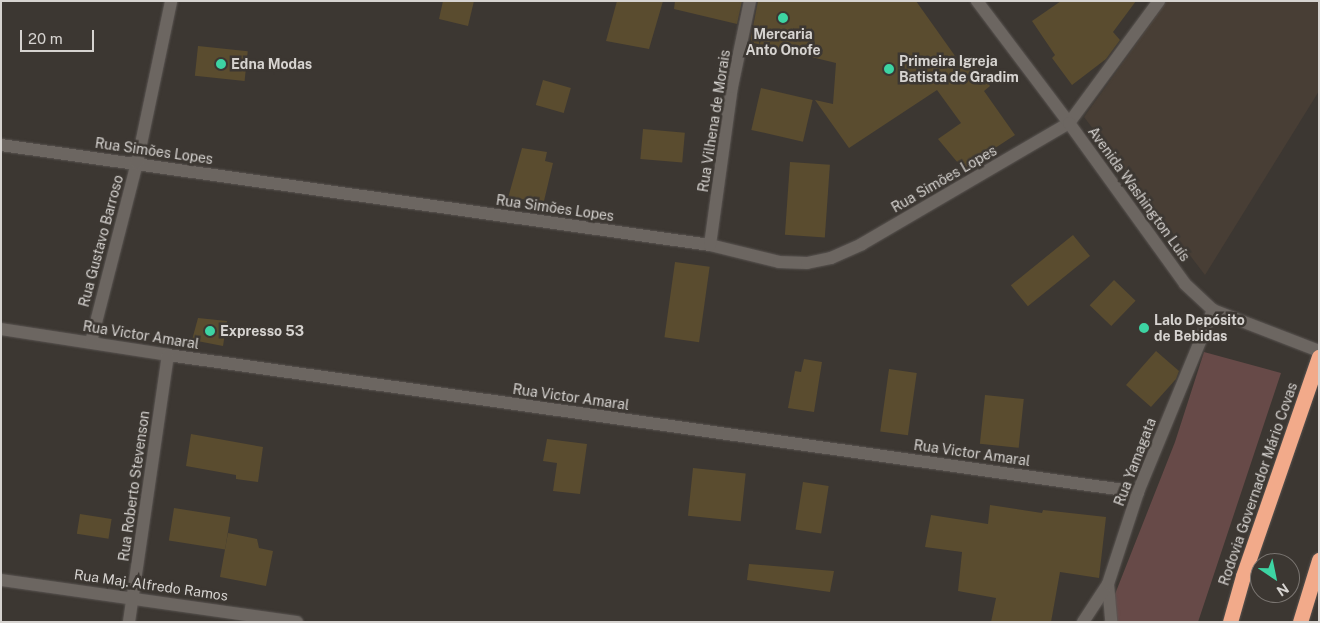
<!DOCTYPE html>
<html>
<head>
<meta charset="utf-8">
<style>
	body { margin:0 }
	#map { position:relative; width:1320px; height:623px; overflow:hidden; background:#3c3732; font-family:"Public Sans",sans-serif }
	div>[style] { position:absolute }
	.built>* { inset:0; background:#483e35 }
	.green>* { inset:0; background:#674a48 }
	.building>* { inset:0; background:#5a4c2f; transform-origin:0 0 }
	.roads { filter:drop-shadow(0 0 1px #595451) drop-shadow(0 0 1px #595451) }
	.service>* { height:12px; margin:-6px; padding:0 6px; transform-origin:6px; border-radius:6px; background:#6c6661 }
	.minor>* { height:12px; margin:-6px; padding:0 6px; transform-origin:6px; border-radius:6px; background:#6c6661 }
	.tertiary>* { height:12px; margin:-6px; padding:0 6px; transform-origin:6px; border-radius:6px; background:#6c6661 }
	.motorway>* { height:15px; margin:-7.5px; padding:0 7.5px; transform-origin:7.5px; border-radius:7.5px; background:#f2aa8a }
	.dots>* { width:14px; height:14px; translate:-50% -50%; box-sizing:border-box; border:2px solid #3c3732; border-radius:50% }
	span { translate:-50% -50%; white-space:nowrap; text-align:center; line-height:1.15; -webkit-text-stroke:5px #3c3732; paint-order:stroke }
	.poi-label { font-size:14px; color:#d6d3d0; font-weight:700 }
	.left { translate:0 -50%; text-align:left }
	.street-label { font-size:14px; color:#d6d3d0 }
	.frame { position:absolute; inset:0; border:2px solid #d6d3d0; pointer-events:none }
	.north { position:absolute; left:1250px; top:553px; width:50px; height:50px; box-sizing:border-box; background:#3c3732; border:1px solid #7a7571; border-radius:50%; rotate:146deg; font-size:14px; font-weight:700; line-height:20px; text-align:center; color:#d6d3d0 }
	.north::after { content:''; display:block; margin:auto; width:18px; height:22px; background:#3dd4a3; clip-path:polygon(50% 0,100% 100%,50% 72%,0 100%) }
	.scale { position:absolute; left:20px; top:30px; width:74px; height:22px; box-sizing:border-box; border:2px solid #d6d3d0; border-top:0; padding-left:6px; font-size:15px; line-height:18px; white-space:nowrap; color:#d6d3d0; -webkit-text-stroke:4px #3c3732; paint-order:stroke }
</style>
</head>
<body>
<div id="map">
	<div class="built">
		<div style="clip-path:polygon(1167px 1px,1319px 1px,1319px 91px,1205px 275px,1084px 117px)"></div>
	</div>
	<div class="green">
		<div style="clip-path:polygon(1204px 352px,1281px 373px,1198px 622px,1104px 622px,1175px 442px)"></div>
	</div>
	<div class="building">
		<div style="clip-path:polygon(443px 1px,474px 1px,468px 26px,439px 19px)"></div>
		<div style="clip-path:polygon(617px 1px,663px 1px,649px 49px,606px 41px)"></div>
		<div style="clip-path:polygon(675px 1px,742px 1px,737px 24px,674px 9px)"></div>
		<div style="clip-path:polygon(758px 1px,916px 1px,965px 70px,974px 64px,990px 86px,984px 91px,1015px 135px,963px 169px,938px 139px,961px 123px,937px 90px,849px 148px,815px 100px,833px 104px,836px 63px,750px 42px)"></div>
		<div style="clip-path:polygon(1061px 1px,1136px 1px,1113px 32px,1120px 40px,1106px 59px,1072px 85px,1052px 58px,1055px 55px,1032px 21px)"></div>
		<div style="left:198px;top:46px;width:50px;height:30px;rotate:6deg"></div>
		<div style="left:543px;top:80px;width:29px;height:26px;rotate:16deg"></div>
		<div style="left:761px;top:88px;width:53px;height:43px;rotate:13deg"></div>
		<div style="left:643px;top:129px;width:42px;height:30px;rotate:5deg"></div>
		<div style="clip-path:polygon(522px 148px,547px 152px,545px 161px,553px 163px,544px 201px,508px 198px)"></div>
		<div style="left:790px;top:162px;width:40px;height:73px;rotate:4deg"></div>
		<div style="left:1073px;top:235px;width:27px;height:80px;rotate:51deg"></div>
		<div style="left:675px;top:262px;width:35px;height:76px;rotate:8deg"></div>
		<div style="left:1114px;top:280px;width:30px;height:35px;rotate:44deg"></div>
		<div style="clip-path:polygon(198px 318px,227px 321px,223px 346px,192px 340px)"></div>
		<div style="clip-path:polygon(1156px 351px,1179px 371px,1176px 379px,1151px 407px,1126px 385px)"></div>
		<div style="clip-path:polygon(804px 359px,822px 362px,814px 412px,788px 408px,795px 371px,801px 372px)"></div>
		<div style="left:889px;top:369px;width:28px;height:63px;rotate:8deg"></div>
		<div style="left:985px;top:395px;width:39px;height:49px;rotate:6deg"></div>
		<div style="clip-path:polygon(191px 434px,263px 447px,258px 482px,236px 479px,236px 475px,186px 466px)"></div>
		<div style="clip-path:polygon(547px 439px,587px 444px,580px 494px,553px 491px,557px 463px,543px 461px)"></div>
		<div style="left:693px;top:468px;width:53px;height:48px;rotate:6deg"></div>
		<div style="left:803px;top:482px;width:26px;height:48px;rotate:9deg"></div>
		<div style="clip-path:polygon(990px 505px,1042px 513px,1043px 510px,1106px 517px,1099px 578px,1060px 572px,1051px 622px,991px 622px,996px 598px,958px 591px,962px 552px,925px 547px,931px 515px,988px 524px)"></div>
		<div style="left:174px;top:508px;width:57px;height:33px;rotate:9deg"></div>
		<div style="left:80px;top:514px;width:32px;height:20px;rotate:9deg"></div>
		<div style="clip-path:polygon(228px 533px,257px 539px,259px 548px,273px 551px,266px 586px,220px 577px)"></div>
		<div style="clip-path:polygon(749px 564px,834px 571px,830px 592px,747px 580px)"></div>
	</div>
	<div class="roads">
		<div class="service">
			<div style="left:1108px;top:584px;width:38px;rotate:85deg"></div>
		</div>
		<div class="minor">
			<div style="left:1px;top:145px;width:716px;rotate:8.03deg"></div>
			<div style="left:710px;top:245px;width:71px;rotate:13.8deg"></div>
			<div style="left:779px;top:262px;width:28px;rotate:2deg"></div>
			<div style="left:807px;top:263px;width:25px;rotate:-12deg"></div>
			<div style="left:831px;top:258px;width:34px;rotate:-24deg"></div>
			<div style="left:862px;top:244px;width:240px;rotate:-30.3deg"></div>
			<div style="left:1069px;top:123px;width:152px;rotate:-53.6deg"></div>
			<div style="left:710px;top:245px;width:160px;rotate:-82.1deg"></div>
			<div style="left:732px;top:87px;width:88px;rotate:-78.2deg"></div>
			<div style="left:1px;top:329px;width:169px;rotate:8.8deg"></div>
			<div style="left:168px;top:355px;width:980px;rotate:8.04deg"></div>
			<div style="left:91px;top:342px;width:185px;rotate:-75.6deg"></div>
			<div style="left:137px;top:163px;width:166px;rotate:-78.1deg"></div>
			<div style="left:1px;top:580px;width:299px;rotate:8.1deg"></div>
			<div style="left:129px;top:622px;width:270px;rotate:-81.7deg"></div>
			<div style="left:1083px;top:622px;width:45px;rotate:-56.7deg"></div>
			<div style="left:1108px;top:584px;width:97px;rotate:-71.9deg"></div>
			<div style="left:1138px;top:492px;width:197px;rotate:-67.6deg"></div>
		</div>
		<div class="tertiary">
			<div style="left:977px;top:1px;width:153px;rotate:53deg"></div>
			<div style="left:1069px;top:123px;width:198px;rotate:54.2deg"></div>
			<div style="left:1185px;top:284px;width:38px;rotate:43deg"></div>
			<div style="left:1213px;top:310px;width:114px;rotate:21.1deg"></div>
		</div>
		<div class="motorway">
			<div style="left:1230px;top:622px;width:48px;rotate:-74.2deg"></div>
			<div style="left:1243px;top:576px;width:232px;rotate:-70.9deg"></div>
			<div style="left:1300px;top:622px;width:65px;rotate:-73deg"></div>
		</div>
	</div>
	<div class="dots">
		<div style="left:783px;top:18px;background:#3dd4a3"></div>
		<div style="left:221px;top:64px;background:#3dd4a3"></div>
		<div style="left:889px;top:69px;background:#3dd4a3"></div>
		<div style="left:1144px;top:328px;background:#3dd4a3"></div>
		<div style="left:210px;top:331px;background:#3dd4a3"></div>
	</div>
	<div class="poi-label">
		<span style="left:783px;top:42px">Mercaria<br>Anto Onofe</span>
		<span class="left" style="left:899px;top:69px">Primeira Igreja<br>Batista de Gradim</span>
		<span class="left" style="left:231px;top:64px">Edna Modas</span>
		<span class="left" style="left:1154px;top:328px">Lalo Depósito<br>de Bebidas</span>
		<span class="left" style="left:220px;top:331px">Expresso 53</span>
	</div>
	<div class="street-label">
		<span style="left:714px;top:121px;rotate:-81deg">Rua Vilhena de Morais</span>
		<span style="left:154px;top:151px;rotate:8deg">Rua Simões Lopes</span>
		<span style="left:944px;top:179px;rotate:-30deg">Rua Simões Lopes</span>
		<span style="left:1139px;top:194px;rotate:54deg">Avenida Washington Luís</span>
		<span style="left:555px;top:208px;rotate:8deg">Rua Simões Lopes</span>
		<span style="left:101px;top:241px;rotate:-75deg">Rua Gustavo Barroso</span>
		<span style="left:141px;top:335px;rotate:9deg">Rua Victor Amaral</span>
		<span style="left:571px;top:397px;rotate:8deg">Rua Victor Amaral</span>
		<span style="left:972px;top:453px;rotate:8deg">Rua Victor Amaral</span>
		<span style="left:1135px;top:462px;rotate:-69deg">Rua Yamagata</span>
		<span style="left:1258px;top:484px;rotate:-71deg">Rodovia Governador Mário Covas</span>
		<span style="left:134px;top:486px;rotate:-82deg">Rua Roberto Stevenson</span>
		<span style="left:151px;top:585px;rotate:8deg">Rua Maj. Alfredo Ramos</span>
	</div>
	<div class="frame"></div>
	<div class="north">N</div>
	<div class="scale">20 m</div>
</div>
</body>
</html>
